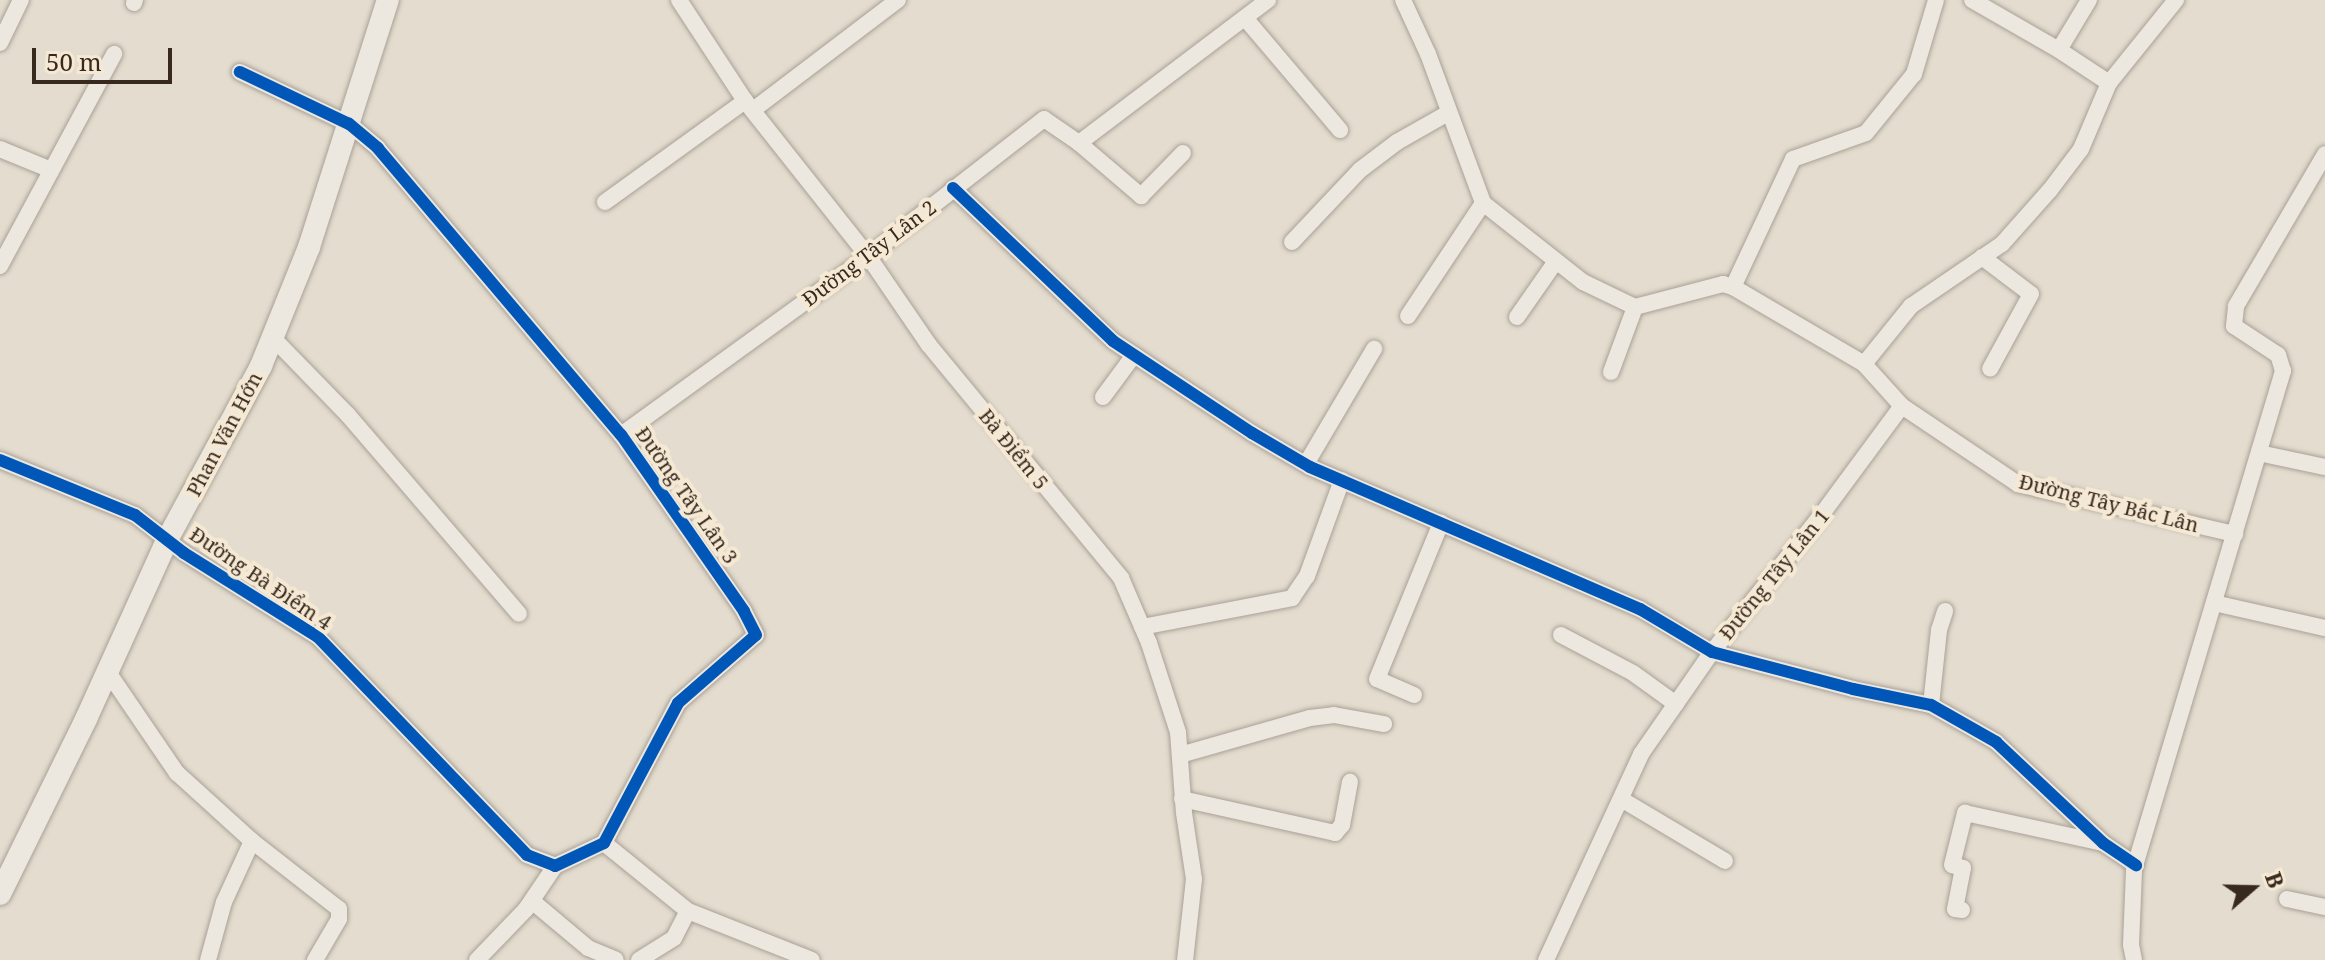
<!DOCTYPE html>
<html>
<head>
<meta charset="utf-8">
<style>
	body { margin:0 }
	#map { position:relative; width:2325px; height:960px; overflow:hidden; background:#e4dcce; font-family:"Noto Serif",serif }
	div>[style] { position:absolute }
	.roads { filter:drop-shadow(0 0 2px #a9a197) drop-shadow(0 0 2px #a9a197) }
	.street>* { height:16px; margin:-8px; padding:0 8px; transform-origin:8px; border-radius:8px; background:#ece7df }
	.secondary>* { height:22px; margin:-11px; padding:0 11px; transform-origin:11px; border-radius:11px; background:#ece7df }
	.cycleway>* { height:12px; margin:-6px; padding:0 6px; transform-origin:6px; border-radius:6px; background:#0057b8 }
	span { translate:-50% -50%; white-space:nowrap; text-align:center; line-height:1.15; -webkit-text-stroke:8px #f5e9d4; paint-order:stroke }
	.street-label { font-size:20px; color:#38291f }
	.north { position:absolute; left:2213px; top:848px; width:80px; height:80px; -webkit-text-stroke:6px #f5e9d4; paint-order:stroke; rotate:70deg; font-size:22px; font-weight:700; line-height:32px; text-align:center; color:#38291f }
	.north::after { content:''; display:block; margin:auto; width:28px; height:36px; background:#38291f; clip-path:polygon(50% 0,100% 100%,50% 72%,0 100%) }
	.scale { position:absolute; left:32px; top:48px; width:140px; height:36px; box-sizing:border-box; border:4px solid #38291f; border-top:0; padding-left:10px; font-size:24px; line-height:28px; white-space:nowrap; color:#38291f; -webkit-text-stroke:6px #f5e9d4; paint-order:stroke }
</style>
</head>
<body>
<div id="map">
	<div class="roads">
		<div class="street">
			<div style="left:679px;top:0;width:121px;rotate:56.8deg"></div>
			<div style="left:745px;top:101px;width:198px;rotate:51.6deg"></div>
			<div style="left:868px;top:256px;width:108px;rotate:55.6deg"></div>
			<div style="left:929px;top:345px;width:302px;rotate:50.5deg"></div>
			<div style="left:1121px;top:578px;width:71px;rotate:66.7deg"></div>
			<div style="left:1149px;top:643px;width:94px;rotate:72deg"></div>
			<div style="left:1178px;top:732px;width:81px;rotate:85.8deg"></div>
			<div style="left:1184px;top:813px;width:67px;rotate:81.4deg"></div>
			<div style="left:1194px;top:879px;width:81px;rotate:96.3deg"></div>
			<div style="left:1403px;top:0;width:60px;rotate:65.2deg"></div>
			<div style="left:1428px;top:54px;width:159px;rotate:69.7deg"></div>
			<div style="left:1483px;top:203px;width:127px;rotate:38.3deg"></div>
			<div style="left:1583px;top:282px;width:58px;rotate:25.7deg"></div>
			<div style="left:1635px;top:307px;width:91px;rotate:-14.6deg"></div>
			<div style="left:1723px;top:284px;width:10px;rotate:17deg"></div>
			<div style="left:1733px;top:287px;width:152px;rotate:30.4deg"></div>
			<div style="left:1864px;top:364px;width:57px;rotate:47.9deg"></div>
			<div style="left:1902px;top:406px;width:140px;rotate:33.9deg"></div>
			<div style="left:2018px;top:484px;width:223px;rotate:13deg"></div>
			<div style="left:1972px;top:0;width:100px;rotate:29.9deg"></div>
			<div style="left:2089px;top:0;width:58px;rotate:121deg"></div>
			<div style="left:2059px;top:50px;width:60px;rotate:33.4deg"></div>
			<div style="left:134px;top:3px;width:3px;rotate:-72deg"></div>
			<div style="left:1245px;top:18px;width:147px;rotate:49.7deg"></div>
			<div style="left:0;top:43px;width:48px;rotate:-64deg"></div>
			<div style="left:753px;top:110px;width:182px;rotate:-37.2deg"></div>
			<div style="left:1079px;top:143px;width:82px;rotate:40.5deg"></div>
			<div style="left:1141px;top:196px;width:60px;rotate:-45.7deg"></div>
			<div style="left:0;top:149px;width:55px;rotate:22.4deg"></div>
			<div style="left:953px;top:188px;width:221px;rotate:43.7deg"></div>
			<div style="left:1113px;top:341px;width:167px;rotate:33.5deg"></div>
			<div style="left:1252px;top:433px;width:67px;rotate:30.4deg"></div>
			<div style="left:1310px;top:467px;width:359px;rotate:23.3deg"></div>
			<div style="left:1640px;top:609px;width:84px;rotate:30.8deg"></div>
			<div style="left:1712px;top:652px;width:146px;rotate:14.7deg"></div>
			<div style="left:1853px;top:689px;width:80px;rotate:11.6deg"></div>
			<div style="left:1931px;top:705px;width:75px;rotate:29.6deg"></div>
			<div style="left:1996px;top:742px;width:147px;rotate:43.3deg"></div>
			<div style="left:2103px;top:843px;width:40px;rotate:34deg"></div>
			<div style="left:605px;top:202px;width:173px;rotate:-35.8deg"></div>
			<div style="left:1292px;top:242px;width:99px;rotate:-46.6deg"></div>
			<div style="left:1360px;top:170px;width:46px;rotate:-37.1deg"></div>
			<div style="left:1397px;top:142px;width:59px;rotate:-29.6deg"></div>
			<div style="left:1982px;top:257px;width:61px;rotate:37.1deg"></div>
			<div style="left:2031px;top:294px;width:85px;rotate:118.7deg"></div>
			<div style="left:0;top:266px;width:241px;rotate:-61.7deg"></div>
			<div style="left:1733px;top:287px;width:141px;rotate:-64.9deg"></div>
			<div style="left:1793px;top:159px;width:77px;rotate:-19.6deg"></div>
			<div style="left:1866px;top:133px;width:76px;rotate:-50.9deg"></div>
			<div style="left:1914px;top:74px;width:77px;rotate:-73.4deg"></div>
			<div style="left:1408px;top:316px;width:136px;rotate:-56.4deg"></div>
			<div style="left:1517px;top:317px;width:68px;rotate:-55.1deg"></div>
			<div style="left:273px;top:338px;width:107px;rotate:45.8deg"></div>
			<div style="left:348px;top:415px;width:262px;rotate:49.3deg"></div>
			<div style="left:1864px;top:364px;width:75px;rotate:-51deg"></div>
			<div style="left:1911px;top:306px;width:110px;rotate:-34.3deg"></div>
			<div style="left:2002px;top:244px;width:72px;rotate:-48.4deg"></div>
			<div style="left:2050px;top:190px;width:51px;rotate:-52.9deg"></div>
			<div style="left:2081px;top:149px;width:72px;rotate:-67deg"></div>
			<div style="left:2109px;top:83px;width:107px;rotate:-51.1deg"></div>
			<div style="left:1611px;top:372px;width:69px;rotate:-69.7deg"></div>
			<div style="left:1103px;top:397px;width:52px;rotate:-53.6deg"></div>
			<div style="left:621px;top:435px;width:305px;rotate:-35.9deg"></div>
			<div style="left:868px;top:256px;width:223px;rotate:-37.9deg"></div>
			<div style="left:1044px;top:119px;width:42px;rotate:34.4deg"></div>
			<div style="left:1079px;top:143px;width:237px;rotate:-37.1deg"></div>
			<div style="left:2259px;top:453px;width:67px;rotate:12deg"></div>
			<div style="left:0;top:460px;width:146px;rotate:22.2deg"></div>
			<div style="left:135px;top:515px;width:62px;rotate:37.8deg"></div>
			<div style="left:184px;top:553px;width:158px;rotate:32.1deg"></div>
			<div style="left:318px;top:637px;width:302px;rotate:46.2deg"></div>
			<div style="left:527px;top:855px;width:30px;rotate:21deg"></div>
			<div style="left:555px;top:866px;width:54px;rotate:-25.1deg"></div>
			<div style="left:604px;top:843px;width:158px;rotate:-62.1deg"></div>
			<div style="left:678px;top:703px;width:103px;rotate:-41.1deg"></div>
			<div style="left:756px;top:635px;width:27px;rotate:-117deg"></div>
			<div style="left:744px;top:611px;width:215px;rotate:-124.9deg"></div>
			<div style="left:621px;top:435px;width:376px;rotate:-130.3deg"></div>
			<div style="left:378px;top:148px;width:38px;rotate:-140deg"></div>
			<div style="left:349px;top:124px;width:121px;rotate:-154.5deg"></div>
			<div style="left:1306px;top:464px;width:134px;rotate:-59.4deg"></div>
			<div style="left:2214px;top:603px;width:114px;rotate:12.7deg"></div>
			<div style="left:1142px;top:627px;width:153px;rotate:-10.9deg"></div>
			<div style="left:1292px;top:598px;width:27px;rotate:-56deg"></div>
			<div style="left:1307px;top:576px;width:102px;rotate:-70deg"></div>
			<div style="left:1561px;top:635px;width:81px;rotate:27.8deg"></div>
			<div style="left:1633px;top:673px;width:53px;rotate:35.8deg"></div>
			<div style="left:108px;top:672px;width:122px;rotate:55.7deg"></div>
			<div style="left:177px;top:773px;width:101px;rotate:42.2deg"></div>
			<div style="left:252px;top:841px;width:110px;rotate:38deg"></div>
			<div style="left:339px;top:909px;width:10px;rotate:90deg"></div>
			<div style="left:339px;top:919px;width:48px;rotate:120.3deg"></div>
			<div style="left:1414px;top:695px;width:40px;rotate:-156.6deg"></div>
			<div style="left:1377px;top:679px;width:169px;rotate:-67.7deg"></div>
			<div style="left:1931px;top:705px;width:75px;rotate:-83.9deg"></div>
			<div style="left:1939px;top:630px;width:20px;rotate:-72deg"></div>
			<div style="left:1180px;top:755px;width:135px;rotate:-15.9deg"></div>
			<div style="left:1310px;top:718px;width:24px;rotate:-7deg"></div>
			<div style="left:1334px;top:715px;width:51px;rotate:10.2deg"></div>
			<div style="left:1182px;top:799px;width:157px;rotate:12.5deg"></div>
			<div style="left:1335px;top:833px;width:11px;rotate:-49deg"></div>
			<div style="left:1342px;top:825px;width:44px;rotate:-79.5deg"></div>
			<div style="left:1621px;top:799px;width:121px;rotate:30.8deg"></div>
			<div style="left:604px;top:843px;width:108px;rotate:39deg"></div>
			<div style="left:688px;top:911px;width:133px;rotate:21.6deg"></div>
			<div style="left:2287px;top:899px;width:39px;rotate:12deg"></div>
			<div style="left:532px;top:901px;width:73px;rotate:40deg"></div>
			<div style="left:588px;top:948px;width:30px;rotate:23deg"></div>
			<div style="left:1962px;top:910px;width:7px;rotate:-172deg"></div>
			<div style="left:1955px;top:909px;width:42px;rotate:-79deg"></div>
			<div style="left:1963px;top:868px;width:11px;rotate:-165deg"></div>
			<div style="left:1952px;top:865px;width:54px;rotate:-76deg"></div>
			<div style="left:1965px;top:813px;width:141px;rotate:12.3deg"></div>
			<div style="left:208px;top:960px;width:60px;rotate:-74.6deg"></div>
			<div style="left:224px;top:902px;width:67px;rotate:-65.3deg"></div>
			<div style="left:477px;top:960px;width:71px;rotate:-46.1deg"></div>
			<div style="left:526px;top:909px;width:52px;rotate:-56deg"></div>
			<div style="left:639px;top:960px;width:41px;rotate:-32.2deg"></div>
			<div style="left:674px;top:938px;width:30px;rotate:-63deg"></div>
			<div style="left:1546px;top:960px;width:227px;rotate:-65.2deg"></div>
			<div style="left:1641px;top:754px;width:124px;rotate:-55.2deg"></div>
			<div style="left:1712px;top:652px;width:171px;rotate:-51.4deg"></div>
			<div style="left:1819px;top:518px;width:139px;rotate:-53.5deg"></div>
			<div style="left:2134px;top:960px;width:15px;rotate:-101deg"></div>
			<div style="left:2131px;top:945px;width:76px;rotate:-87.7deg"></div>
			<div style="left:2134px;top:869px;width:520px;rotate:-73.34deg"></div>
			<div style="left:2283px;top:371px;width:17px;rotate:-107deg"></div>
			<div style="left:2278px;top:355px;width:53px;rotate:-146.6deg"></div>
			<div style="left:2234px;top:326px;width:20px;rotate:-84deg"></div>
			<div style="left:2236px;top:306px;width:176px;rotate:-59.6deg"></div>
		</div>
		<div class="secondary">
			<div style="left:0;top:894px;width:195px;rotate:-63.8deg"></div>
			<div style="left:86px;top:719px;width:199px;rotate:-65.6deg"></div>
			<div style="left:168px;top:538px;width:196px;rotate:-61.6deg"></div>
			<div style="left:261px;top:366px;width:128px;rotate:-68deg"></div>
			<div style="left:309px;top:247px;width:259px;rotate:-72.3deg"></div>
		</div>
	</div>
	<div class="cycleway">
		<div style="left:953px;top:188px;width:221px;rotate:43.7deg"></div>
		<div style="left:1113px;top:341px;width:167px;rotate:33.5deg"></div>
		<div style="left:1252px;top:433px;width:67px;rotate:30.4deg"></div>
		<div style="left:1310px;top:467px;width:359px;rotate:23.3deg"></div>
		<div style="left:1640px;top:609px;width:84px;rotate:30.8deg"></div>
		<div style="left:1712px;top:652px;width:146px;rotate:14.7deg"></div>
		<div style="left:1853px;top:689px;width:80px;rotate:11.6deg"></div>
		<div style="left:1931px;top:705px;width:75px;rotate:29.6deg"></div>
		<div style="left:1996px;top:742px;width:147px;rotate:43.3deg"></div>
		<div style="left:2103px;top:843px;width:40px;rotate:34deg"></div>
		<div style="left:0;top:460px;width:146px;rotate:22.2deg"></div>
		<div style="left:135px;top:515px;width:62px;rotate:37.8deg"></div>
		<div style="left:184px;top:553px;width:158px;rotate:32.1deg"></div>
		<div style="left:318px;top:637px;width:302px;rotate:46.2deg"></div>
		<div style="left:527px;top:855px;width:30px;rotate:21deg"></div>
		<div style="left:555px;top:866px;width:54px;rotate:-25.1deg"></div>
		<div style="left:604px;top:843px;width:158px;rotate:-62.1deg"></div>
		<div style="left:678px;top:703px;width:103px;rotate:-41.1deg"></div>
		<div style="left:756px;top:635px;width:27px;rotate:-117deg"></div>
		<div style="left:744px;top:611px;width:215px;rotate:-124.9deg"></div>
		<div style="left:621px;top:435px;width:376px;rotate:-130.3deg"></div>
		<div style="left:378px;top:148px;width:38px;rotate:-140deg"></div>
		<div style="left:349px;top:124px;width:121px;rotate:-154.5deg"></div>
	</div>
	<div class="street-label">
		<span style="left:869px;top:253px;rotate:-37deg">Đường Tây Lân 2</span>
		<span style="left:224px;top:434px;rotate:-62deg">Phan Văn Hớn</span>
		<span style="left:1014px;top:449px;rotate:51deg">Bà Điểm 5</span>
		<span style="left:687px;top:495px;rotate:55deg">Đường Tây Lân 3</span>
		<span style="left:2109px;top:503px;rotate:14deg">Đường Tây Bắc Lân</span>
		<span style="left:1774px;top:574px;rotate:-51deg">Đường Tây Lân 1</span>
		<span style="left:261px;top:578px;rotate:34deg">Đường Bà Điểm 4</span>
	</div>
	<div class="north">B</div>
	<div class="scale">50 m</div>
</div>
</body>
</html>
